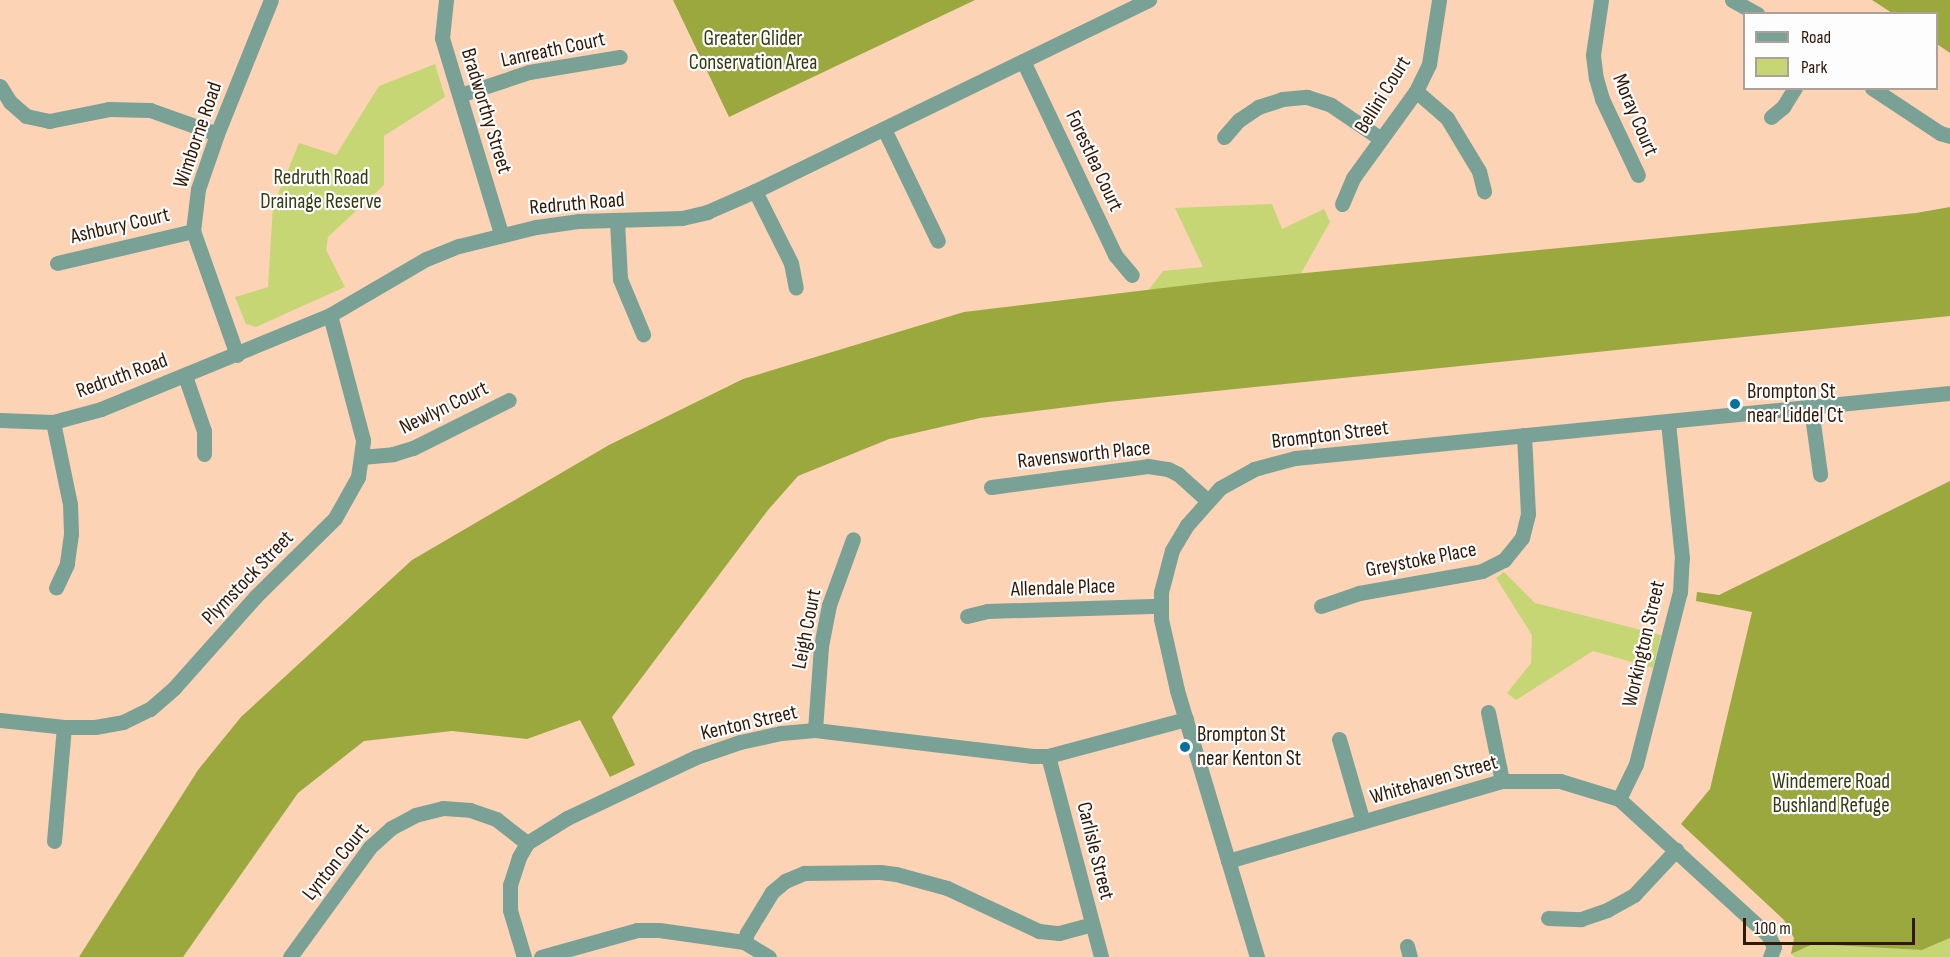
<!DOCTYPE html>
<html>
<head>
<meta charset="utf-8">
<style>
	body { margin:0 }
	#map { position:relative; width:1950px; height:957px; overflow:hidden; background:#fdd3b6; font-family:"Sofia Sans Condensed",sans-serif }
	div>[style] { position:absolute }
	.green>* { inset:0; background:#c7d674 }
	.forest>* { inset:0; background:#9aa83e }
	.minor>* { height:15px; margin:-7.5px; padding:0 7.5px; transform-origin:7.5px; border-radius:7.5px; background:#7aa196 }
	.dots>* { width:16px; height:16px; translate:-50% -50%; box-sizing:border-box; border:3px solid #fdfdfd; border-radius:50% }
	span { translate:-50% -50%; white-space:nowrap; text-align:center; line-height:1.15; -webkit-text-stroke:4.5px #fdfdfd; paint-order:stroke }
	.park-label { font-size:21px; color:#353b0f }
	.street-label { font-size:21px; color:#311704 }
	.poi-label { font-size:21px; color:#311704 }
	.left { translate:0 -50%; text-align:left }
	.legend { position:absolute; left:1743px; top:12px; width:195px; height:78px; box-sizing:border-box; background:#fdfdfd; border:2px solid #aba199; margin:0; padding:8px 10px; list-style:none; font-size:18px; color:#311704 }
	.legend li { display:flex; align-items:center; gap:12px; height:30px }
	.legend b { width:30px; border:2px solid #aba199 }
	.scale { position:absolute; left:1743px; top:918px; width:172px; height:27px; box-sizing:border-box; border:3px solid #311704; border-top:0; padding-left:8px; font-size:18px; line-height:21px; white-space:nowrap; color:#311704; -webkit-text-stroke:4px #fdfdfd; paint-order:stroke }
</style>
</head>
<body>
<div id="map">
	<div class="green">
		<div style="clip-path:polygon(435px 64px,445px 97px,384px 136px,384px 185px,328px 237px,326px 250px,345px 287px,256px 327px,246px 324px,235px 297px,268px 287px,273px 206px,299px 143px,336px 155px,379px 86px)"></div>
		<div style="clip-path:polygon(1272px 204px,1282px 229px,1324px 209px,1330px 222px,1300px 275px,1213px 282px,1147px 292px,1163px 271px,1203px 267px,1175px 208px)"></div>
		<div style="clip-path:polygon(1504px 572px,1535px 603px,1661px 635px,1653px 668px,1593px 651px,1516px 700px,1507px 693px,1531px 663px,1532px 635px,1496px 578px)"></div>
		<div style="clip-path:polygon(1950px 938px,1950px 957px,1795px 957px,1791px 954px,1813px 944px,1922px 950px)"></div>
	</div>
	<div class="forest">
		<div style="clip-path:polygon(673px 0,975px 0,729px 117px)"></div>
		<div style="clip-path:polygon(1872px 0,1950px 0,1950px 53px,1937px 44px,1936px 14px,1892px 13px)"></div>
		<div style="clip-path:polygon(1950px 207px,1950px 316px,1108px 402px,980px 418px,889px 439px,798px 476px,768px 510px,612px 717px,635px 765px,610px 777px,580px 720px,527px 739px,452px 731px,364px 741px,298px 793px,183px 957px,79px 957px,198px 770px,241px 717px,412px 560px,609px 445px,743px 379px,964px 312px,1213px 282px,1916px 213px)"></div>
		<div style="clip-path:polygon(1950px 481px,1950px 938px,1922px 950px,1813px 944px,1791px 954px,1794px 938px,1784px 920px,1681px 824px,1710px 789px,1752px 612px,1696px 601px,1697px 592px,1719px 595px)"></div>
	</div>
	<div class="minor">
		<div style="left:446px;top:0;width:38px;rotate:96deg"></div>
		<div style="left:442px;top:38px;width:205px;rotate:73.2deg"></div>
		<div style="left:1601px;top:0;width:56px;rotate:98.3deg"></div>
		<div style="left:1593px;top:55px;width:23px;rotate:83deg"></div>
		<div style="left:1596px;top:78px;width:22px;rotate:74deg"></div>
		<div style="left:1602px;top:99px;width:84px;rotate:64.7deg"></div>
		<div style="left:1732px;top:0;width:29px;rotate:29deg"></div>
		<div style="left:1023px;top:61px;width:215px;rotate:64.6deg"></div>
		<div style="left:1115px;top:255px;width:26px;rotate:50deg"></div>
		<div style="left:0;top:86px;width:19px;rotate:58deg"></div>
		<div style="left:10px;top:102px;width:21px;rotate:41deg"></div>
		<div style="left:26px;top:116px;width:24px;rotate:12deg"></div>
		<div style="left:49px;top:121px;width:61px;rotate:-11.3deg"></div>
		<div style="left:109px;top:109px;width:41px;rotate:1.4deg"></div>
		<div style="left:150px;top:110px;width:71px;rotate:19.7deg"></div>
		<div style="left:1872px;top:88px;width:82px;rotate:33.5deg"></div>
		<div style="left:1940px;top:133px;width:10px;rotate:17deg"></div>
		<div style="left:1416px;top:91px;width:41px;rotate:41.1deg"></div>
		<div style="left:1447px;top:118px;width:62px;rotate:58.9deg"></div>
		<div style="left:1479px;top:171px;width:21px;rotate:76deg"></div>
		<div style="left:460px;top:95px;width:73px;rotate:-18.4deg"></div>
		<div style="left:529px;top:72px;width:92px;rotate:-9.4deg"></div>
		<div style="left:1771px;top:117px;width:16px;rotate:-40deg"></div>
		<div style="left:1783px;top:107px;width:22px;rotate:-58deg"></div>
		<div style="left:884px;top:129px;width:124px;rotate:64.3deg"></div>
		<div style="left:1224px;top:137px;width:23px;rotate:-49deg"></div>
		<div style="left:1239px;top:120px;width:23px;rotate:-34deg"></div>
		<div style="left:1258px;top:107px;width:25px;rotate:-18deg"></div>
		<div style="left:1282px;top:99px;width:25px;rotate:-5deg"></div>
		<div style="left:1307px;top:97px;width:25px;rotate:18deg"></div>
		<div style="left:1331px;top:105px;width:60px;rotate:34.2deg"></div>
		<div style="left:755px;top:191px;width:80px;rotate:63.4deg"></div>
		<div style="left:791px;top:263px;width:25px;rotate:79deg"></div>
		<div style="left:1342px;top:204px;width:28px;rotate:-67deg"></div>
		<div style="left:1353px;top:178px;width:107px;rotate:-54.1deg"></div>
		<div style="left:1416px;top:91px;width:30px;rotate:-64deg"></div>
		<div style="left:1429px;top:64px;width:65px;rotate:-81.1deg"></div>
		<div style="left:617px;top:221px;width:58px;rotate:87deg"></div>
		<div style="left:620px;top:279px;width:60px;rotate:67.3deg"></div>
		<div style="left:57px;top:263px;width:140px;rotate:-13.2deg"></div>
		<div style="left:237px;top:355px;width:132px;rotate:-109.5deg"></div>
		<div style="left:193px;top:231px;width:42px;rotate:-83.2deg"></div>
		<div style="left:198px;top:189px;width:58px;rotate:-70.9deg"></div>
		<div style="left:217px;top:134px;width:144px;rotate:-68.1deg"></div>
		<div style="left:185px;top:376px;width:58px;rotate:70.9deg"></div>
		<div style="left:204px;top:431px;width:23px;rotate:90deg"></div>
		<div style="left:1811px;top:408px;width:67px;rotate:82.2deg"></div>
		<div style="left:0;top:420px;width:53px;rotate:2.2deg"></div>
		<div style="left:53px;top:422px;width:50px;rotate:-15.2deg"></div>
		<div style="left:101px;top:409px;width:248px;rotate:-22.3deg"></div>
		<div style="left:330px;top:315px;width:111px;rotate:-30.3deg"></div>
		<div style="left:426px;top:259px;width:35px;rotate:-22deg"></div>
		<div style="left:459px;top:246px;width:79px;rotate:-13.9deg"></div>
		<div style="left:536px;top:227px;width:42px;rotate:-8.1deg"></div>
		<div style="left:578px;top:221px;width:104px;rotate:-1.7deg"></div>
		<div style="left:682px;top:218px;width:26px;rotate:-13deg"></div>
		<div style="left:707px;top:212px;width:52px;rotate:-23.6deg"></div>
		<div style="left:755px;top:191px;width:438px;rotate:-25.9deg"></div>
		<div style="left:53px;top:422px;width:84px;rotate:78.3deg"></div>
		<div style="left:70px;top:504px;width:30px;rotate:88deg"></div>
		<div style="left:71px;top:534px;width:30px;rotate:98deg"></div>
		<div style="left:67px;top:564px;width:26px;rotate:115deg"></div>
		<div style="left:361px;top:457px;width:32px;rotate:-5deg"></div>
		<div style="left:393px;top:454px;width:21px;rotate:-17deg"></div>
		<div style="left:413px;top:448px;width:107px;rotate:-26.6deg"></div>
		<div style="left:991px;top:487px;width:158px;rotate:-7.6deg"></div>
		<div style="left:1148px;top:466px;width:20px;rotate:9deg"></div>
		<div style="left:1168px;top:469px;width:11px;rotate:27deg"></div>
		<div style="left:1178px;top:474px;width:39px;rotate:42deg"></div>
		<div style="left:1321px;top:606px;width:40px;rotate:-18.9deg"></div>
		<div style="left:1359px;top:593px;width:125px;rotate:-10.1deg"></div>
		<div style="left:1482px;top:571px;width:25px;rotate:-27deg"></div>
		<div style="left:1504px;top:560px;width:28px;rotate:-51deg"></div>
		<div style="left:1522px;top:538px;width:25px;rotate:-76deg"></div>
		<div style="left:1528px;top:514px;width:79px;rotate:-92.9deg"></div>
		<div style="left:967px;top:616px;width:21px;rotate:-14deg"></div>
		<div style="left:987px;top:611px;width:173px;rotate:-1.7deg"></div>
		<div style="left:1488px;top:712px;width:70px;rotate:78.5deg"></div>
		<div style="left:0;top:720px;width:64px;rotate:6.2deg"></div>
		<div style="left:64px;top:727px;width:31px"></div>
		<div style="left:95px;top:727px;width:28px;rotate:-10deg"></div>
		<div style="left:123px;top:722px;width:30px;rotate:-26deg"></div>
		<div style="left:150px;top:709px;width:32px;rotate:-41deg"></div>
		<div style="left:174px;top:688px;width:123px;rotate:-48.3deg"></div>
		<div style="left:256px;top:596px;width:111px;rotate:-44.6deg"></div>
		<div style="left:335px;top:518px;width:47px;rotate:-60.7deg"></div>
		<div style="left:358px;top:477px;width:37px;rotate:-82deg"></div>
		<div style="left:363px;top:440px;width:129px;rotate:-104.8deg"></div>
		<div style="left:815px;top:730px;width:84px;rotate:-85.9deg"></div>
		<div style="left:821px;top:646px;width:42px;rotate:-79deg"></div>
		<div style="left:829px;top:605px;width:70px;rotate:-70deg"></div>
		<div style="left:1339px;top:739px;width:86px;rotate:73.9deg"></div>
		<div style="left:1048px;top:756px;width:208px;rotate:75.2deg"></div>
		<div style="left:1619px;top:799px;width:39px;rotate:-64deg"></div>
		<div style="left:1636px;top:764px;width:178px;rotate:-75.7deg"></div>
		<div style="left:1680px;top:592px;width:34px;rotate:-87deg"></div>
		<div style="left:1682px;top:558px;width:137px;rotate:-95.9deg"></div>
		<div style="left:54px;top:841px;width:114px;rotate:-85deg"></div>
		<div style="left:1228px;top:861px;width:285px;rotate:-16.3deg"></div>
		<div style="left:1502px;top:781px;width:58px"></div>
		<div style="left:1560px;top:781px;width:62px;rotate:17deg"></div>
		<div style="left:1619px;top:799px;width:202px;rotate:42.4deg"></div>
		<div style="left:1768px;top:935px;width:13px;rotate:63deg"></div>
		<div style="left:1774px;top:947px;width:11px;rotate:112deg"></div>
		<div style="left:1548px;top:918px;width:33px;rotate:2deg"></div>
		<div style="left:1581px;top:919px;width:28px;rotate:-19deg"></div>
		<div style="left:1607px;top:910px;width:31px;rotate:-29deg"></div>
		<div style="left:1634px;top:895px;width:62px;rotate:-47deg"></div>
		<div style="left:744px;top:942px;width:9px;rotate:-72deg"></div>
		<div style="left:747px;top:933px;width:48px;rotate:-58.6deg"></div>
		<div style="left:772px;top:892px;width:17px;rotate:-40deg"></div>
		<div style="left:785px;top:881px;width:21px;rotate:-23deg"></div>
		<div style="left:804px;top:873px;width:76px;rotate:-0.8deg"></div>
		<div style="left:880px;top:872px;width:16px;rotate:7deg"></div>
		<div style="left:896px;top:874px;width:53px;rotate:15.4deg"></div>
		<div style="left:947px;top:888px;width:102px;rotate:25.1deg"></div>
		<div style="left:1039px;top:931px;width:20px;rotate:6deg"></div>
		<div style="left:1059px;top:933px;width:34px;rotate:-15deg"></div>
		<div style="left:1407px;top:946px;width:11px;rotate:75deg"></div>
		<div style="left:290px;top:957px;width:136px;rotate:-54deg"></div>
		<div style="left:370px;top:847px;width:28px;rotate:-42deg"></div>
		<div style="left:391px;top:828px;width:27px;rotate:-28deg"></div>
		<div style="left:415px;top:815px;width:29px;rotate:-14deg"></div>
		<div style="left:443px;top:808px;width:27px;rotate:4deg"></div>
		<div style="left:470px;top:810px;width:28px;rotate:19deg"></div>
		<div style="left:496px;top:819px;width:39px;rotate:38deg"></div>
		<div style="left:524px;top:957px;width:49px;rotate:-106.6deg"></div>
		<div style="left:510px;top:910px;width:25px;rotate:-90deg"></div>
		<div style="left:510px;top:885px;width:29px;rotate:-72deg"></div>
		<div style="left:519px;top:857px;width:16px;rotate:-60deg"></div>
		<div style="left:527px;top:843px;width:47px;rotate:-32deg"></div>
		<div style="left:567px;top:818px;width:143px;rotate:-25.3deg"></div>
		<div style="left:696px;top:757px;width:46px;rotate:-18.8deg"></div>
		<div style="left:740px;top:742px;width:42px;rotate:-12.4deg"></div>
		<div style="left:781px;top:733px;width:34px;rotate:-5deg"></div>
		<div style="left:815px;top:730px;width:219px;rotate:6.8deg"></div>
		<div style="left:1032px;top:756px;width:16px"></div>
		<div style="left:1048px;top:756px;width:143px;rotate:-15deg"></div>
		<div style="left:541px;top:957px;width:100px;rotate:-15.7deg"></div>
		<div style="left:637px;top:930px;width:22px"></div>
		<div style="left:659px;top:930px;width:86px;rotate:8deg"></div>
		<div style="left:744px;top:942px;width:29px;rotate:31deg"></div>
		<div style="left:1257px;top:957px;width:279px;rotate:-106.7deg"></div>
		<div style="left:1177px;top:690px;width:73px;rotate:-102.7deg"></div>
		<div style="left:1161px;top:619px;width:27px;rotate:-90deg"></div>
		<div style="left:1161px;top:592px;width:43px;rotate:-75.3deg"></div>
		<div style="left:1172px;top:550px;width:29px;rotate:-59deg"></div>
		<div style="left:1187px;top:525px;width:50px;rotate:-48.3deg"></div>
		<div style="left:1220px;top:488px;width:39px;rotate:-29deg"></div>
		<div style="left:1254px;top:469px;width:42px;rotate:-15deg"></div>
		<div style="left:1295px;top:458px;width:658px;rotate:-5.67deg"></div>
	</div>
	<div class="dots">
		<div style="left:1735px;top:404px;background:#096f9c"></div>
		<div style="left:1185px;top:747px;background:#096f9c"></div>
	</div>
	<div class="park-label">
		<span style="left:753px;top:51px">Greater Glider<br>Conservation Area</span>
		<span style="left:321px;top:190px">Redruth Road<br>Drainage Reserve</span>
		<span style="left:1831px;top:794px">Windemere Road<br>Bushland Refuge</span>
	</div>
	<div class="street-label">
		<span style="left:553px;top:50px;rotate:-12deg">Lanreath Court</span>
		<span style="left:1383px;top:95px;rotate:-58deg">Bellini Court</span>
		<span style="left:486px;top:111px;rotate:73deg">Bradworthy Street</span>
		<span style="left:1635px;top:115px;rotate:67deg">Moray Court</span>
		<span style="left:198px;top:135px;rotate:-71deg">Wimborne Road</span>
		<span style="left:1094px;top:161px;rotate:65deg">Forestlea Court</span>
		<span style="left:577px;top:204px;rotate:-5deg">Redruth Road</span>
		<span style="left:120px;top:226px;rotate:-13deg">Ashbury Court</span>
		<span style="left:122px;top:376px;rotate:-20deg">Redruth Road</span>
		<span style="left:444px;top:408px;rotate:-26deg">Newlyn Court</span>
		<span style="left:1330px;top:435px;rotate:-7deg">Brompton Street</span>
		<span style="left:1084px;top:455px;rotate:-6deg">Ravensworth Place</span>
		<span style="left:1421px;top:560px;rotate:-11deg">Greystoke Place</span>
		<span style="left:248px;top:578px;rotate:-46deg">Plymstock Street</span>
		<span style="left:1063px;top:588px;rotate:-2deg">Allendale Place</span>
		<span style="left:807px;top:629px;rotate:-79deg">Leigh Court</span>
		<span style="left:1644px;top:644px;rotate:-77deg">Workington Street</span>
		<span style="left:749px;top:723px;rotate:-13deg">Kenton Street</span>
		<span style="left:1434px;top:780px;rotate:-16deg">Whitehaven Street</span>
		<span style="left:1095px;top:851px;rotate:76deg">Carlisle Street</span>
		<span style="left:336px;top:862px;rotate:-51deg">Lynton Court</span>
	</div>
	<div class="poi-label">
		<span class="left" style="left:1747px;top:404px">Brompton St<br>near Liddel Ct</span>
		<span class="left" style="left:1197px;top:747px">Brompton St<br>near Kenton St</span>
	</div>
	<ul class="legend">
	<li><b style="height:8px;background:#7aa196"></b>Road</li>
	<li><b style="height:16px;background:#c7d674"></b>Park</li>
	</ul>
	<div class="scale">100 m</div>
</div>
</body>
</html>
